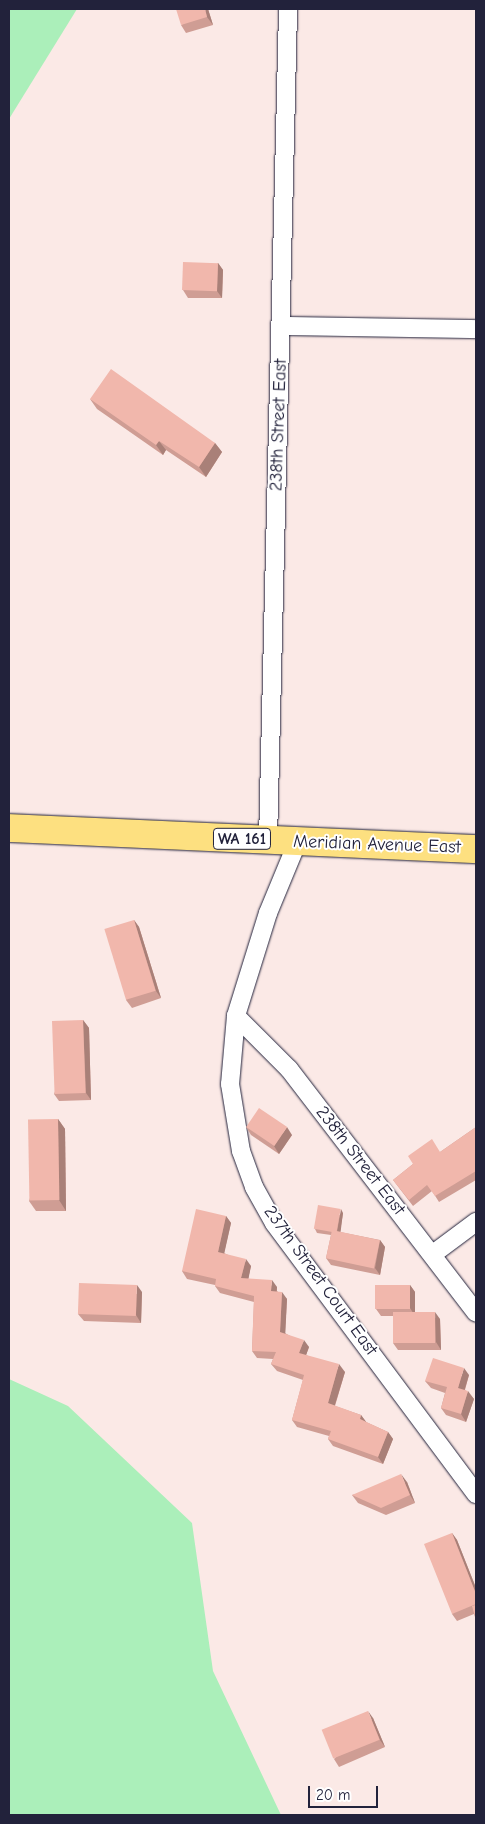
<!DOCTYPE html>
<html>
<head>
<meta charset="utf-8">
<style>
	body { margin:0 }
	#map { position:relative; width:485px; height:1824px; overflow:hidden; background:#fbe9e6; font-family:"Comic Neue",sans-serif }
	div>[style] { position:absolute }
	.green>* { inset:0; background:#abefba }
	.roads { filter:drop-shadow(0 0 1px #22223b) drop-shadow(0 0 1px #22223b) }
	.street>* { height:18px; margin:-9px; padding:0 9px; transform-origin:9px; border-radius:9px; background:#fff }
	.primary>* { height:28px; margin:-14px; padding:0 14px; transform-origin:14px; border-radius:14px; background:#fde080 }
	.wall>* { inset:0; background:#cf9d94 }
	.shaded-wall>* { inset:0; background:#a98078 }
	.building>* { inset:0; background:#f1b7ac; transform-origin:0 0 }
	span { translate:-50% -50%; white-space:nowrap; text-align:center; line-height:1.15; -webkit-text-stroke:4px #fff; paint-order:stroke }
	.shield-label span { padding:1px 4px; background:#fff; border:1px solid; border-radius:4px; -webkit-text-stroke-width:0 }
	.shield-label { font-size:16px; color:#22223b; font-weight:700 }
	.street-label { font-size:18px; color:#22223b }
	.frame { position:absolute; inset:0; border:10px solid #22223b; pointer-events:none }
	.scale { position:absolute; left:308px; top:1786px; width:70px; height:22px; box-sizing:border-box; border:2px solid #22223b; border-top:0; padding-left:6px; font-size:15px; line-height:18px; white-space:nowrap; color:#22223b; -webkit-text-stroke:4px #fff; paint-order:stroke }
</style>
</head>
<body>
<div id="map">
	<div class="green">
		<div style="clip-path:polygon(9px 9px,77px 9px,9px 119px)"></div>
		<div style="clip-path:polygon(9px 1379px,68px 1406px,192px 1523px,213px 1671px,281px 1815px,9px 1815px)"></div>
	</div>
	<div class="roads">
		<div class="street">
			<div style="left:282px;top:326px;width:194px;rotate:0.9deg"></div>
			<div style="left:268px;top:841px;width:832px;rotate:-88.62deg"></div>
			<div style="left:297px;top:843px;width:76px;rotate:112.5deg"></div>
			<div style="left:268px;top:913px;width:108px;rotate:107.3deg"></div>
			<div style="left:236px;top:1016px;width:68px;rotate:95deg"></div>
			<div style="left:230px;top:1084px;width:68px;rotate:80.7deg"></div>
			<div style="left:241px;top:1151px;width:38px;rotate:70deg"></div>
			<div style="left:254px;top:1187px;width:41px;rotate:60.9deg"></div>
			<div style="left:274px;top:1223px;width:338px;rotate:53.3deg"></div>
			<div style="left:236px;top:1016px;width:75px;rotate:45deg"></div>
			<div style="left:289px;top:1069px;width:307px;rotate:52.5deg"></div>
			<div style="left:433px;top:1254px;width:54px;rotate:-36.7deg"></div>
		</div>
		<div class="primary">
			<div style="left:9px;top:828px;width:467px;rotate:2.6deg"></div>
		</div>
	</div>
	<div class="wall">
		<div style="clip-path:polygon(208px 9px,213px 25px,186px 33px,181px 25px)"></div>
		<div style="clip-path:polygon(218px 263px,223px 270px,222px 298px,188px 298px,183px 290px)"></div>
		<div style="clip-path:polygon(90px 399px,215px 443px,222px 452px,206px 477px,166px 450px,163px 455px,97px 409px)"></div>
		<div style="clip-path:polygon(134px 920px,139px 927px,161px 998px,132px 1008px,126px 1000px)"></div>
		<div style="clip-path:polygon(83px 1020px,89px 1028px,91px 1100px,59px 1101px,54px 1094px)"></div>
		<div style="clip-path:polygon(58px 1119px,65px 1129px,66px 1211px,36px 1211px,29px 1201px)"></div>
		<div style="clip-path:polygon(246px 1127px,292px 1135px,279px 1154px,251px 1135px)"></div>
		<div style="clip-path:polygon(476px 1127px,476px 1180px,439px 1202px,432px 1191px,413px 1206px,393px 1180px,413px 1164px,440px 1152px)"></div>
		<div style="clip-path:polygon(343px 1213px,340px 1232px,380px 1240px,385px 1247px,380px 1275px,331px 1265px,326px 1258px,331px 1235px,317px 1233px,315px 1229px)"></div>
		<div style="clip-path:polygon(226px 1216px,231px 1223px,224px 1253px,251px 1266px,248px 1279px,277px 1287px,277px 1291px,287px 1299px,285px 1333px,309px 1347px,306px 1355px,345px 1372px,335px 1406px,361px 1415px,366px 1422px,388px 1432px,393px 1439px,383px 1464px,333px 1446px,328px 1439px,329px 1436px,297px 1427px,292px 1420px,303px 1380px,277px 1371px,271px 1364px,273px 1359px,257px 1358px,252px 1351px,254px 1302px,220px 1293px,215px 1286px,215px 1285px,187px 1279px,182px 1271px)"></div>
		<div style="clip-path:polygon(410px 1285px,415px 1292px,415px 1312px,440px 1319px,441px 1350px,398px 1350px,393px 1343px,393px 1316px,381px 1316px,376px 1309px)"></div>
		<div style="clip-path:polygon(142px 1292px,141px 1323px,84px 1321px,78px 1314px)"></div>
		<div style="clip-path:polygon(469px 1375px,465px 1390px,474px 1399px,466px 1422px,446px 1415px,441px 1408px,445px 1393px,431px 1388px,425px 1381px)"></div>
		<div style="clip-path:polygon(407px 1482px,415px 1503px,386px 1515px,358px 1503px,352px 1495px)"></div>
		<div style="clip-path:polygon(452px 1533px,457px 1540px,476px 1588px,476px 1620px,474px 1614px,457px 1621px,452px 1614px)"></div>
		<div style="clip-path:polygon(373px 1718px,385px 1747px,339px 1767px,334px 1759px)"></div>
	</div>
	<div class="shaded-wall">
		<div style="clip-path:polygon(205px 9px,208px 9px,213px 25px,207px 17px)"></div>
		<div style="clip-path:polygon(218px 263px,223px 270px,222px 298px,217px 291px)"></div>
		<div style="clip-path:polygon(159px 441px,166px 450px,163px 455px,156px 445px)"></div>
		<div style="clip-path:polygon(215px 443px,222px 452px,206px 477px,199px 467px)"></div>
		<div style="clip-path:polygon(134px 920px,139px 927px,161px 998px,156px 991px)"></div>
		<div style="clip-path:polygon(83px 1020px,89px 1028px,91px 1100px,86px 1093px)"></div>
		<div style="clip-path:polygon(58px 1119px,65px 1129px,66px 1211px,59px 1200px)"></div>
		<div style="clip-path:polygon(287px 1127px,292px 1135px,279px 1154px,274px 1146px)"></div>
		<div style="clip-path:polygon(341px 1209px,343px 1213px,340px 1236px,337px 1232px)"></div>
		<div style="clip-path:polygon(226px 1216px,231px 1223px,223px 1259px,218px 1252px)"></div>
		<div style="clip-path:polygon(380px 1240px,385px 1247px,380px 1275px,375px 1268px)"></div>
		<div style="clip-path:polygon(246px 1259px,251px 1266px,247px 1286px,241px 1278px)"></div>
		<div style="clip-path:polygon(272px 1280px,277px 1287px,276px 1298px,271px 1291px)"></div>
		<div style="clip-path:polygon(137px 1285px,142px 1292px,141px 1323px,136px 1315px)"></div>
		<div style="clip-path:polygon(410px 1285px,415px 1292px,415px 1316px,410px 1308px)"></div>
		<div style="clip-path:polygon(282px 1292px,287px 1299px,285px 1339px,280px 1332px)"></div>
		<div style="clip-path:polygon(435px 1312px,440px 1319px,441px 1350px,436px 1342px)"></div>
		<div style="clip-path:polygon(304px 1340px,309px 1347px,304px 1361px,299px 1353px)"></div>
		<div style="clip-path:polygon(339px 1364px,345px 1372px,333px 1411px,328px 1403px)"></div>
		<div style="clip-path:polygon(464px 1368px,469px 1375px,463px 1395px,458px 1388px)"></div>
		<div style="clip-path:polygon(468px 1391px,474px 1399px,466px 1422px,461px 1414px)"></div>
		<div style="clip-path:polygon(361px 1415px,367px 1423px,360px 1419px)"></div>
		<div style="clip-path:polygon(388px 1432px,393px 1439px,383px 1464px,378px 1457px)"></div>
		<div style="clip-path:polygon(401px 1474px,407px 1482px,415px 1503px,410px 1495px)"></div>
		<div style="clip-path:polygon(452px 1533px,457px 1540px,476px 1588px,476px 1594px)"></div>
		<div style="clip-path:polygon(368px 1711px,373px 1718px,385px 1747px,380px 1740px)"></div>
	</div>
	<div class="building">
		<div style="clip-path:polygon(176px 9px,205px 9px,207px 17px,181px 25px)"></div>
		<div style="left:183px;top:262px;width:35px;height:28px;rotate:2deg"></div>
		<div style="clip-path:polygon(111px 369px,215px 443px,199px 467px,159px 441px,156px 445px,90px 399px)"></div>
		<div style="left:134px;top:920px;width:74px;height:31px;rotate:73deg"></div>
		<div style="left:83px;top:1020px;width:73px;height:31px;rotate:88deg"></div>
		<div style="left:259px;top:1108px;width:34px;height:23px;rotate:34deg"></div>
		<div style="left:58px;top:1119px;width:81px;height:30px;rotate:89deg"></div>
		<div style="clip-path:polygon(476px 1127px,476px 1171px,435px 1196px,427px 1185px,409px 1200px,393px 1180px,413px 1164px,408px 1156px,432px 1139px,440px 1152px)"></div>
		<div style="left:318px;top:1205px;width:23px;height:24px;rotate:10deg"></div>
		<div style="clip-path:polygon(196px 1209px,226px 1216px,218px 1252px,246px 1259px,241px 1278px,272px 1280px,271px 1291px,282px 1292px,280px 1332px,304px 1340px,299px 1353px,339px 1364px,328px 1403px,361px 1415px,360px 1419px,388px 1432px,378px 1457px,328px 1439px,331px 1431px,292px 1420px,304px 1375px,271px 1364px,276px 1352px,252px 1351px,254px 1296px,215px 1286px,216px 1279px,182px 1271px)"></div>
		<div style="left:332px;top:1230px;width:49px;height:29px;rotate:12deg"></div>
		<div style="left:79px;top:1283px;width:58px;height:31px;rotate:2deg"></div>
		<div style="left:375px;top:1285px;width:35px;height:24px"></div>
		<div style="left:393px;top:1312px;width:42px;height:31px"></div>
		<div style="clip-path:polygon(433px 1358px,464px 1368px,458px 1388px,468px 1391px,461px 1414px,441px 1408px,447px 1387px,425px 1381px)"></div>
		<div style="clip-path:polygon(401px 1474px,410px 1495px,381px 1508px,352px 1495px)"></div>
		<div style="clip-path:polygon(452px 1533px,476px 1594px,476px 1604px,452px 1614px,424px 1544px)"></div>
		<div style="clip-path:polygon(476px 1605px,476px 1620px,472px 1606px)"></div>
		<div style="left:368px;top:1711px;width:31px;height:50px;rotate:68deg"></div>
	</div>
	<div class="shield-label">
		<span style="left:242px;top:839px">WA 161</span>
	</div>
	<div class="street-label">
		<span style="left:279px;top:425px;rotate:-88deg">238th Street East</span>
		<span style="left:377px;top:845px;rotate:2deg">Meridian Avenue East</span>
		<span style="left:360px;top:1161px;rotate:52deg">238th Street East</span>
		<span style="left:320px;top:1281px;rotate:54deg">237th Street Court East</span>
	</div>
	<div class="frame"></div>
	<div class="scale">20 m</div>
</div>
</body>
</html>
